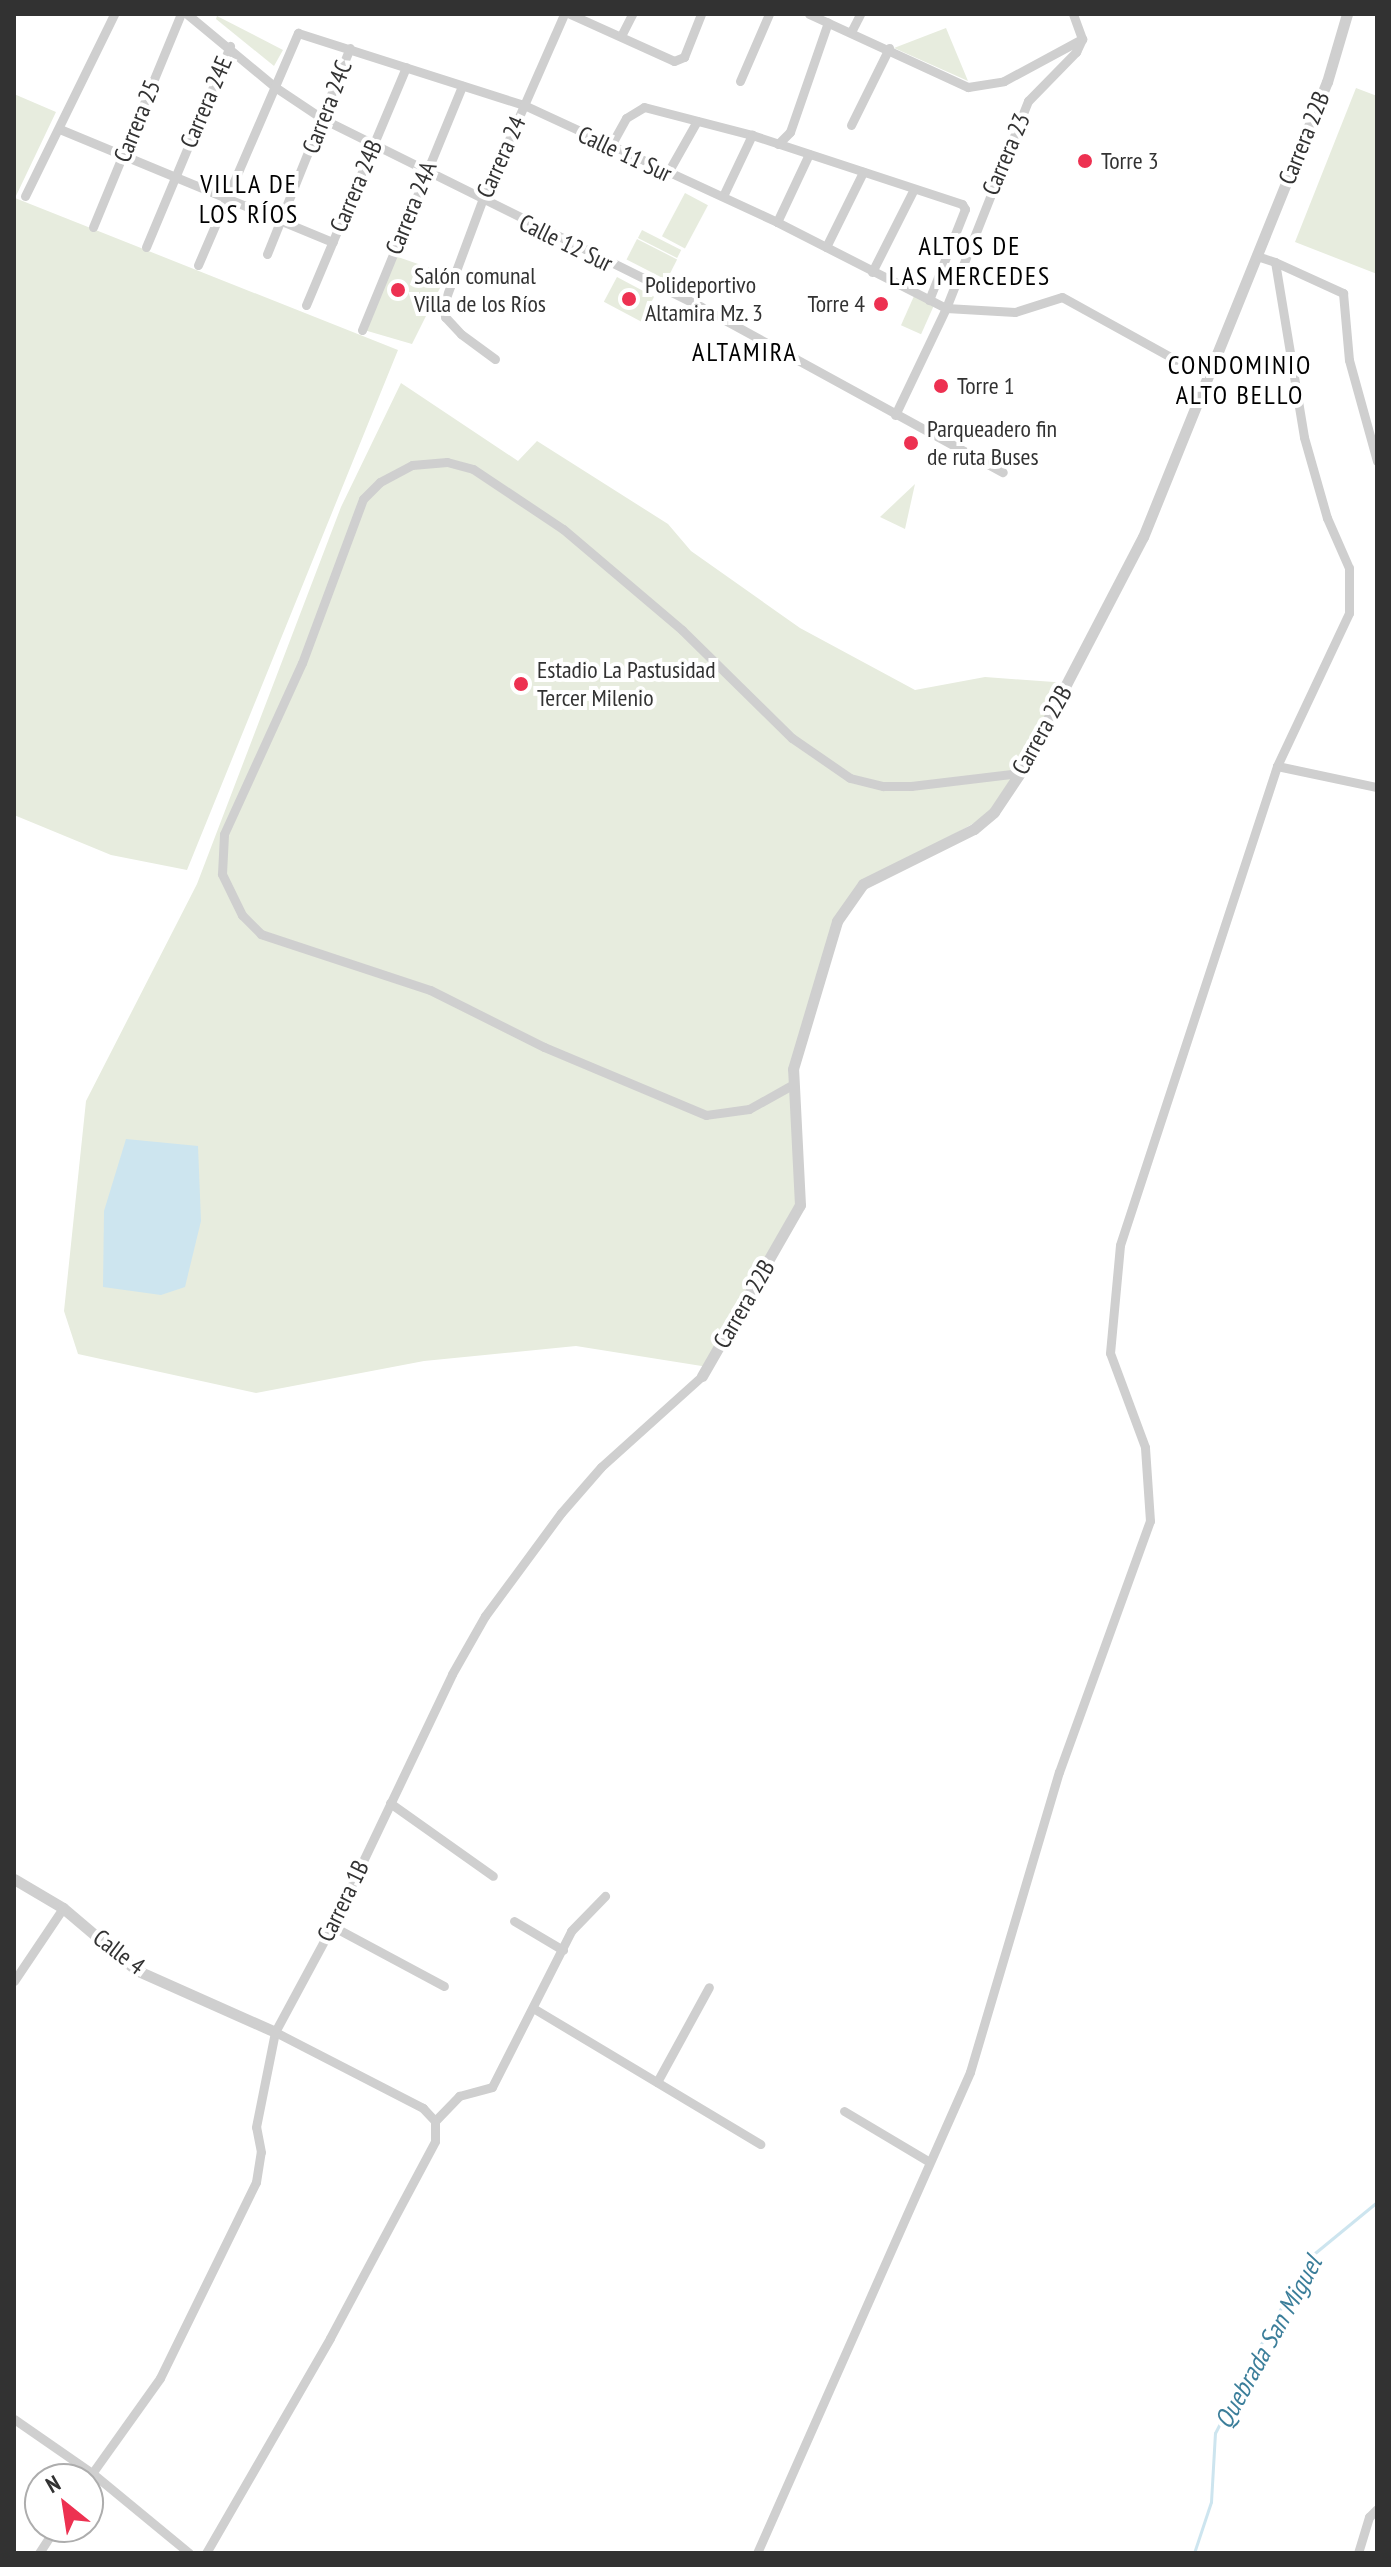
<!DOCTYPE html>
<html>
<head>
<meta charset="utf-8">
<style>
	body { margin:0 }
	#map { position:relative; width:1391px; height:2567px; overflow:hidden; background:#fff; font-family:"PT Sans Narrow",sans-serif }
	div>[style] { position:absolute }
	.green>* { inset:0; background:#e7ecde; transform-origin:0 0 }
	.water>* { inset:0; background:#cde5ef }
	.stream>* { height:3px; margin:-1.5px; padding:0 1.5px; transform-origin:1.5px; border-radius:1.5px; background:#cde5ef }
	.minor>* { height:9px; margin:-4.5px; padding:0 4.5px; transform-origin:4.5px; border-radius:4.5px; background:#cfcfcf }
	.tertiary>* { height:11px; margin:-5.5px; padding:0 5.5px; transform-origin:5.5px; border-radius:5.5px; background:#cfcfcf }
	.dots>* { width:22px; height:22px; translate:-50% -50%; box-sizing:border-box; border:4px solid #fff; border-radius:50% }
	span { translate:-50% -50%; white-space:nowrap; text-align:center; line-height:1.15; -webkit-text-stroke:8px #fff; paint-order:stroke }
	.street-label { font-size:24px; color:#323232 }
	.poi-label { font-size:24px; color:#323232 }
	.left { translate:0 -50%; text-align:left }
	.right { translate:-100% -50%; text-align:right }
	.neighbourhood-label { font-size:26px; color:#000; letter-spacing:2px }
	.water-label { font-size:26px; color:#3b7e9a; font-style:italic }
	.frame { position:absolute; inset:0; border:16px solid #323232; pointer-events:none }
	.north { position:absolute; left:24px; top:2463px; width:80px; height:80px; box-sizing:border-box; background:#fff; border:2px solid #adadad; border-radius:50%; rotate:330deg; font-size:22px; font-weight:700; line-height:32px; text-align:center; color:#323232 }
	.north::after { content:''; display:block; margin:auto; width:28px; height:36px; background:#ed3151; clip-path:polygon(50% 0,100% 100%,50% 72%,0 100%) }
</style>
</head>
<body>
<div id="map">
	<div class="green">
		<div style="clip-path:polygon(217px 16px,283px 50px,274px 66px,216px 19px)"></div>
		<div style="clip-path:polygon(946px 28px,968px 81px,894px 48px)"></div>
		<div style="clip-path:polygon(1356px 88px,1377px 96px,1377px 274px,1295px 242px)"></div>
		<div style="clip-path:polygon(14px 94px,56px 112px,15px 198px,398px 350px,187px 870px,111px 855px,14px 815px)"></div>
		<div style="left:685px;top:193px;width:26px;height:49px;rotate:28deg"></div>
		<div style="left:642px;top:230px;width:44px;height:9px;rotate:27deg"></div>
		<div style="left:637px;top:239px;width:45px;height:23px;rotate:27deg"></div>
		<div style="clip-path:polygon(395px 256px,447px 274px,412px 344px,364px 330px)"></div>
		<div style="left:617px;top:277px;width:42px;height:28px;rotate:28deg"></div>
		<div style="left:914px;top:296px;width:22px;height:32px;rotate:24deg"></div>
		<div style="clip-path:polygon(401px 383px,518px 461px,537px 441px,668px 524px,691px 551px,800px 628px,915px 690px,985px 677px,1068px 683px,994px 812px,884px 873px,847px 900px,793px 1069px,803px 1195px,708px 1367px,576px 1346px,424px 1361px,256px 1393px,78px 1354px,64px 1311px,86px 1101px,197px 884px,341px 507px)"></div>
		<div style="clip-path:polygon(915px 484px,905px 529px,880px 517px)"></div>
	</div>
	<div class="water">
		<div style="clip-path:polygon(126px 1139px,198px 1146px,201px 1221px,185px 1287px,161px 1295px,103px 1287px,104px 1211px)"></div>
	</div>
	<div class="stream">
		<div style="left:1194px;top:2553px;width:54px;rotate:-71.6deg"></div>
		<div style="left:1211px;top:2502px;width:69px;rotate:-86.7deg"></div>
		<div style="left:1215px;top:2433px;width:109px;rotate:-62.7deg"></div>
		<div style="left:1265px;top:2336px;width:91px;rotate:-60.3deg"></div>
		<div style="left:1310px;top:2257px;width:87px;rotate:-39.4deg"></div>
	</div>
	<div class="minor">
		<div style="left:187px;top:14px;width:114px;rotate:39.7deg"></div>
		<div style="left:275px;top:87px;width:58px;rotate:33.7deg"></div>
		<div style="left:323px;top:119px;width:422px;rotate:26.4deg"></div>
		<div style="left:701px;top:307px;width:344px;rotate:28.7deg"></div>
		<div style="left:570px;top:14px;width:114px;rotate:24.3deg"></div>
		<div style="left:674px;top:61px;width:11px;rotate:-22deg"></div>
		<div style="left:684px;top:57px;width:46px;rotate:-68.4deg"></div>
		<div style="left:809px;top:14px;width:175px;rotate:24.7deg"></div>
		<div style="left:968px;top:87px;width:36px;rotate:-9deg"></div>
		<div style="left:1004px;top:81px;width:89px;rotate:-28.3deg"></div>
		<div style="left:1073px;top:14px;width:27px;rotate:70deg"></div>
		<div style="left:851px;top:32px;width:20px;rotate:-63deg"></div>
		<div style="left:621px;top:36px;width:25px;rotate:-63deg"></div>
		<div style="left:740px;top:81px;width:73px;rotate:-66.6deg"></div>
		<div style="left:851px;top:125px;width:86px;rotate:-63.7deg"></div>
		<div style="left:62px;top:130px;width:293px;rotate:22.5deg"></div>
		<div style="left:778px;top:144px;width:17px;rotate:-45deg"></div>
		<div style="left:790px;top:132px;width:116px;rotate:-70.9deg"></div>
		<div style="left:610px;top:147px;width:33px;rotate:-61deg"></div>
		<div style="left:626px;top:118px;width:21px;rotate:-31deg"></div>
		<div style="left:644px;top:107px;width:112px;rotate:14.5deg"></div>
		<div style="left:752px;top:135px;width:221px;rotate:18.2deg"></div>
		<div style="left:962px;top:204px;width:6px;rotate:59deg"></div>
		<div style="left:965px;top:209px;width:98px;rotate:111.6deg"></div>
		<div style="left:667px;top:174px;width:61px;rotate:-60.5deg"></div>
		<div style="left:25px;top:196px;width:203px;rotate:-63.9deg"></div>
		<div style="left:723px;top:196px;width:68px;rotate:-64.6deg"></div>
		<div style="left:777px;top:222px;width:75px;rotate:-64.8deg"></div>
		<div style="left:93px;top:227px;width:230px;rotate:-67.6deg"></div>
		<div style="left:146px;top:247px;width:218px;rotate:-67.3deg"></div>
		<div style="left:826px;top:247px;width:84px;rotate:-63.7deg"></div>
		<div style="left:267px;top:254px;width:222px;rotate:-68.1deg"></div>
		<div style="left:1275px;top:262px;width:75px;rotate:24.5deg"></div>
		<div style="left:1343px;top:293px;width:67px;rotate:84.9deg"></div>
		<div style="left:1349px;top:360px;width:105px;rotate:74.5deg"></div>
		<div style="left:198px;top:265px;width:253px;rotate:-66.7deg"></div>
		<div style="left:298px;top:33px;width:237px;rotate:17.7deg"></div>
		<div style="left:524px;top:105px;width:279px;rotate:24.8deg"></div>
		<div style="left:777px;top:222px;width:190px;rotate:27deg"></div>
		<div style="left:946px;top:308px;width:69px;rotate:3.3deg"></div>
		<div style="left:1015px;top:312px;width:49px;rotate:-17.7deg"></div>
		<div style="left:1062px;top:297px;width:130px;rotate:28.9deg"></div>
		<div style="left:872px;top:272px;width:91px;rotate:-63.2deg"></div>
		<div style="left:306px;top:305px;width:258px;rotate:-67.2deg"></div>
		<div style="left:362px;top:330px;width:264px;rotate:-67.7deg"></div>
		<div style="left:495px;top:359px;width:42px;rotate:-143.7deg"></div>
		<div style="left:461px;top:334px;width:23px;rotate:-133deg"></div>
		<div style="left:445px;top:317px;width:14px;rotate:-94deg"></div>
		<div style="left:444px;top:303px;width:109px;rotate:-69.6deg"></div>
		<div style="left:482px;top:201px;width:204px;rotate:-66.3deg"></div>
		<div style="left:895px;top:415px;width:119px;rotate:-64.5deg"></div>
		<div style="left:946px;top:308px;width:223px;rotate:-68.4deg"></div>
		<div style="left:1028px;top:101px;width:69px;rotate:-45.6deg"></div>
		<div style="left:1076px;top:52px;width:14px;rotate:-65deg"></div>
		<div style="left:1277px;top:766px;width:102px;rotate:11.9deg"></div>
		<div style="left:792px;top:1085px;width:49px;rotate:150.8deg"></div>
		<div style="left:749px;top:1109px;width:43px;rotate:172.1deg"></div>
		<div style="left:706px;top:1115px;width:176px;rotate:-157.2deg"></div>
		<div style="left:544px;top:1047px;width:127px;rotate:-153.4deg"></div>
		<div style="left:430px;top:990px;width:178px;rotate:-161.7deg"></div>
		<div style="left:261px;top:934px;width:27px;rotate:-135deg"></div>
		<div style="left:242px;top:915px;width:46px;rotate:-116deg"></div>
		<div style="left:222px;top:874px;width:40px;rotate:-87.1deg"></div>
		<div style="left:224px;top:834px;width:188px;rotate:-65.5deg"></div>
		<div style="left:302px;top:663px;width:175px;rotate:-69.6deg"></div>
		<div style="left:363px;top:499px;width:24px;rotate:-45deg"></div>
		<div style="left:380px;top:482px;width:36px;rotate:-28deg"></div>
		<div style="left:412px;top:465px;width:35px;rotate:-5deg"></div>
		<div style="left:447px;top:462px;width:27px;rotate:15deg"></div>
		<div style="left:473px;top:469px;width:108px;rotate:33.7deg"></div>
		<div style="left:563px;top:529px;width:156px;rotate:40.3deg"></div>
		<div style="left:682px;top:630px;width:154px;rotate:44.5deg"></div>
		<div style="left:792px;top:738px;width:70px;rotate:34.6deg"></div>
		<div style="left:850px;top:778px;width:34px;rotate:14deg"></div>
		<div style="left:883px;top:786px;width:28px"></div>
		<div style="left:911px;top:786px;width:110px;rotate:-6.8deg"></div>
		<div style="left:390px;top:1803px;width:126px;rotate:35.3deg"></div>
		<div style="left:514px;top:1921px;width:57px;rotate:30.6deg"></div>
		<div style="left:332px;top:1926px;width:127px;rotate:28.2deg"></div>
		<div style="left:14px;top:1981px;width:88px;rotate:-56.1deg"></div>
		<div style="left:533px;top:2008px;width:265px;rotate:30.9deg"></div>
		<div style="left:657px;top:2082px;width:108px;rotate:-61.3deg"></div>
		<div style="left:844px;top:2111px;width:98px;rotate:30.8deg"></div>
		<div style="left:435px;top:2121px;width:35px;rotate:-46deg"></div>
		<div style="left:459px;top:2096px;width:34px;rotate:-15deg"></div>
		<div style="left:492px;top:2087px;width:175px;rotate:-63.1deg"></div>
		<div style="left:571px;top:1931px;width:49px;rotate:-45.8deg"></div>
		<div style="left:14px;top:2419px;width:95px;rotate:34.7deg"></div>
		<div style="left:92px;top:2473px;width:126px;rotate:39.5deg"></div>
		<div style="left:88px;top:2479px;width:124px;rotate:-54.5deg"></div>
		<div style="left:160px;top:2378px;width:218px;rotate:-63.9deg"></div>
		<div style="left:256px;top:2182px;width:30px;rotate:-81deg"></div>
		<div style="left:261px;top:2152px;width:25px;rotate:-101deg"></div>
		<div style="left:256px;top:2127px;width:97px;rotate:-78.7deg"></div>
		<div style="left:275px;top:2032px;width:120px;rotate:-61.7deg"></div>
		<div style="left:332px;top:1926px;width:279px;rotate:-64.5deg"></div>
		<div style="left:452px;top:1674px;width:67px;rotate:-60.4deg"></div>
		<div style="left:485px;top:1616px;width:128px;rotate:-53.6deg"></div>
		<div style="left:561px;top:1513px;width:61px;rotate:-49deg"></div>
		<div style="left:601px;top:1467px;width:136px;rotate:-42deg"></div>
		<div style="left:39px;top:2553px;width:31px;rotate:-57deg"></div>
		<div style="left:206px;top:2553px;width:248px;rotate:-60deg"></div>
		<div style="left:330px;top:2338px;width:223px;rotate:-61.9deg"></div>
		<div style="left:435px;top:2141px;width:20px;rotate:-90deg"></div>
		<div style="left:435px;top:2121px;width:18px;rotate:-133deg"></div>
		<div style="left:423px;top:2108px;width:166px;rotate:-152.8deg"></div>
		<div style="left:757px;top:2553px;width:526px;rotate:-66.11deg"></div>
		<div style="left:970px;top:2072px;width:313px;rotate:-73.5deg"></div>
		<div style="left:1059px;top:1772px;width:267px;rotate:-70.1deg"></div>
		<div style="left:1150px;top:1521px;width:74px;rotate:-93.9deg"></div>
		<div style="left:1145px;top:1447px;width:100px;rotate:-110.4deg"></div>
		<div style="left:1110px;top:1353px;width:108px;rotate:-84.7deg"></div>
		<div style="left:1120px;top:1245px;width:504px;rotate:-71.85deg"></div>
		<div style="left:1277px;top:766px;width:169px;rotate:-64.8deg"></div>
		<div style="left:1349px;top:613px;width:45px;rotate:-90deg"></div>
		<div style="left:1349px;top:568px;width:55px;rotate:-113.7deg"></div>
		<div style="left:1327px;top:518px;width:84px;rotate:-105.9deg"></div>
		<div style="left:1304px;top:437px;width:177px;rotate:-99.4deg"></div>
		<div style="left:1275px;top:262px;width:20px;rotate:-162deg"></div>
		<div style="left:1358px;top:2553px;width:38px;rotate:-73deg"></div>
		<div style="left:1369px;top:2517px;width:11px;rotate:-45deg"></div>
	</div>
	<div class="tertiary">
		<div style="left:702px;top:1376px;width:197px;rotate:-60.2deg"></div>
		<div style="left:800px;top:1205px;width:136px;rotate:-92.9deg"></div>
		<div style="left:793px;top:1069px;width:154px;rotate:-73.4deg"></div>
		<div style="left:837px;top:921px;width:45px;rotate:-54.9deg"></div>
		<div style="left:863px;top:884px;width:124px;rotate:-26.4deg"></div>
		<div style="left:974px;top:829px;width:26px;rotate:-40deg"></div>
		<div style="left:994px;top:812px;width:47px;rotate:-56.3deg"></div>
		<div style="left:1020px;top:773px;width:266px;rotate:-62.5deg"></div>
		<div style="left:1143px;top:537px;width:491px;rotate:-68deg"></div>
		<div style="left:1327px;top:82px;width:71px;rotate:-73.6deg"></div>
		<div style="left:14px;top:1879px;width:57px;rotate:30.6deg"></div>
		<div style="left:63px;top:1908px;width:96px;rotate:40.3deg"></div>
		<div style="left:136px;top:1970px;width:152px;rotate:24deg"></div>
	</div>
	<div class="dots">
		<div style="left:1085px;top:161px;background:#ed3151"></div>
		<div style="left:398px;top:290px;background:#ed3151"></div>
		<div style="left:629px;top:299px;background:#ed3151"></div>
		<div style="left:881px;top:304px;background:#ed3151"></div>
		<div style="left:941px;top:386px;background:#ed3151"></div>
		<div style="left:911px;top:443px;background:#ed3151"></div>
		<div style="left:521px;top:684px;background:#ed3151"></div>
	</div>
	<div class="street-label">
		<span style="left:206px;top:102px;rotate:-67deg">Carrera 24E</span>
		<span style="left:327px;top:107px;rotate:-69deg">Carrera 24C</span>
		<span style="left:137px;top:121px;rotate:-68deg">Carrera 25</span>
		<span style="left:1304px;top:138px;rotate:-68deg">Carrera 22B</span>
		<span style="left:625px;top:154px;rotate:25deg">Calle 11 Sur</span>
		<span style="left:1006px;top:154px;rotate:-67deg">Carrera 23</span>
		<span style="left:501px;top:157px;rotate:-66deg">Carrera 24</span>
		<span style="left:356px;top:186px;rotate:-67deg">Carrera 24B</span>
		<span style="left:411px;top:208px;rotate:-68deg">Carrera 24A</span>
		<span style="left:566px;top:243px;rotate:26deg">Calle 12 Sur</span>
		<span style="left:1042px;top:730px;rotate:-61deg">Carrera 22B</span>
		<span style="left:744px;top:1304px;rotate:-60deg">Carrera 22B</span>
		<span style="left:343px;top:1901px;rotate:-64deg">Carrera 1B</span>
		<span style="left:119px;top:1952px;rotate:37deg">Calle 4</span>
	</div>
	<div class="poi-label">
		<span class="left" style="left:1101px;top:161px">Torre 3</span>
		<span class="left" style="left:414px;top:290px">Salón comunal<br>Villa de los Ríos</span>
		<span class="left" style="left:645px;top:299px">Polideportivo<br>Altamira Mz. 3</span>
		<span class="right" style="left:865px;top:304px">Torre 4</span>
		<span class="left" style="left:957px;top:386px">Torre 1</span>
		<span class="left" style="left:927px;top:443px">Parqueadero fin<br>de ruta Buses</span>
		<span class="left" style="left:537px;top:684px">Estadio La Pastusidad<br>Tercer Milenio</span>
	</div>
	<div class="neighbourhood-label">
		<span style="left:249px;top:199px">VILLA DE<br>LOS RÍOS</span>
		<span style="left:970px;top:261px">ALTOS DE<br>LAS MERCEDES</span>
		<span style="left:745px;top:352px">ALTAMIRA</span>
		<span style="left:1240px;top:380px">CONDOMINIO<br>ALTO BELLO</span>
	</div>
	<div class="water-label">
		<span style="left:1268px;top:2342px;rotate:-61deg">Quebrada San Miguel</span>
	</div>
	<div class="frame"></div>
	<div class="north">N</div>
</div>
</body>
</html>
